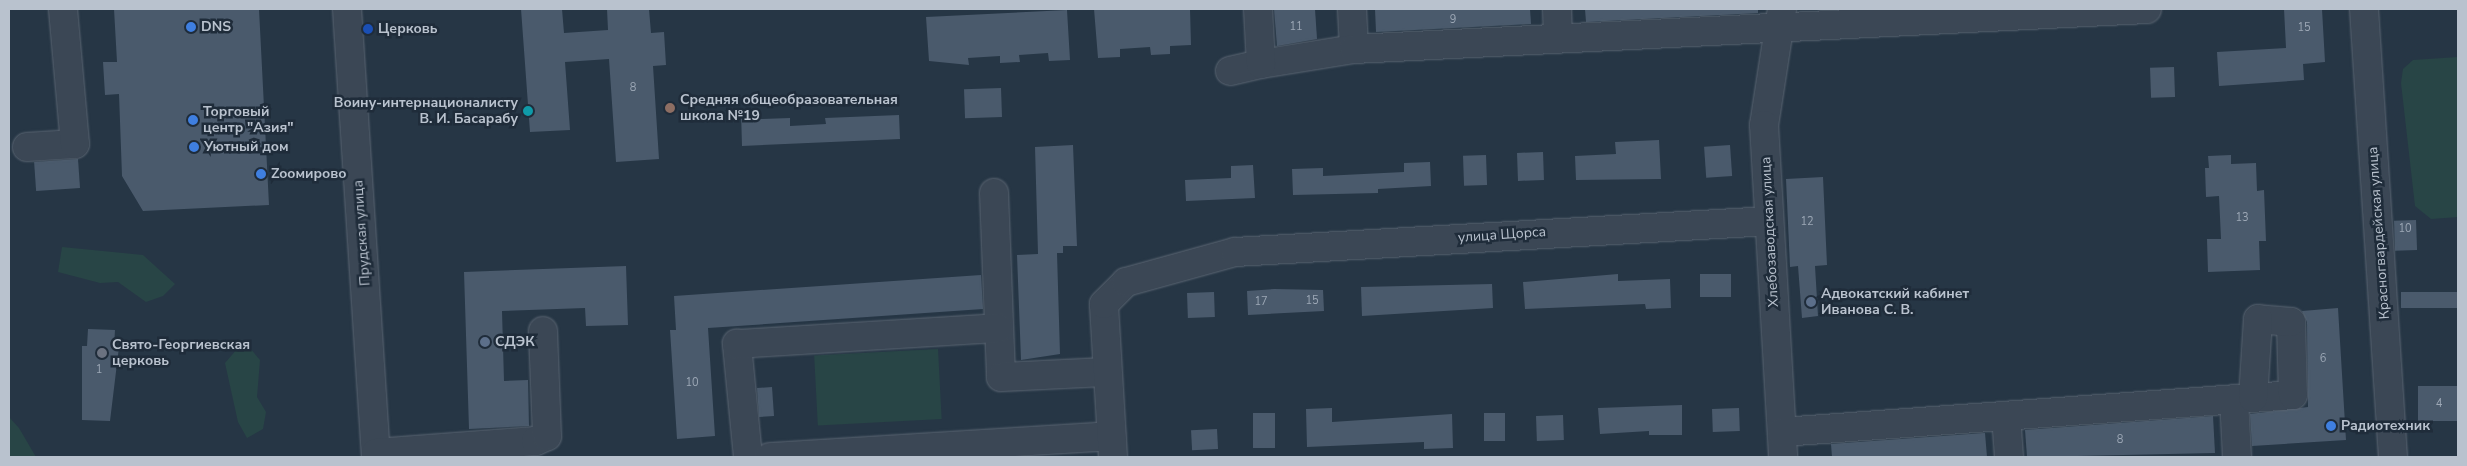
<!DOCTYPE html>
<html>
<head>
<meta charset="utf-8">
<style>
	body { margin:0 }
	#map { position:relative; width:2467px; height:466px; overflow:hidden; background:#263645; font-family:"Nunito Sans",sans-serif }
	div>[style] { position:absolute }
	.green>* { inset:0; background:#284546; transform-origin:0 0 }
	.building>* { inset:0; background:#4a5a6c; transform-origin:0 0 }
	.roads { filter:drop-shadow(0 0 1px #5a6572) drop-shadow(0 0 1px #5a6572) }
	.minor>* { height:28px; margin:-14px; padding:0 14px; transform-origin:14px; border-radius:14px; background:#3b4755 }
	.dots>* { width:14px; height:14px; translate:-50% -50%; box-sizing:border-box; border:2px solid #1f2c3a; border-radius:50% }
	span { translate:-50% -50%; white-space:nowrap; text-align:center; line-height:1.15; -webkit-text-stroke:5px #1f2c3a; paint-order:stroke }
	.number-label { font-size:11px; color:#9da8b6 }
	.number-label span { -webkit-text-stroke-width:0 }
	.poi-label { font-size:14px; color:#b9c2ce; font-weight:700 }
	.left { translate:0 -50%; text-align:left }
	.right { translate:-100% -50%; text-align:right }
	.street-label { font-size:14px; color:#b9c2ce }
	.frame { position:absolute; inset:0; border:10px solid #b9c2ce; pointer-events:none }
</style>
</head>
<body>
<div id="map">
	<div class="green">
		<div style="clip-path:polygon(2458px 57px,2458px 217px,2431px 219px,2415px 206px,2401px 83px,2403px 69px,2413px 60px)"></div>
		<div style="clip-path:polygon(62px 247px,143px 255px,175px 284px,163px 296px,146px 302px,118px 282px,100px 283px,58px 272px)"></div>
		<div style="clip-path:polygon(244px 341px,260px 360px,257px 397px,266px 412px,263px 429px,247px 438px,238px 422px,225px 363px)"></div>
		<div style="left:938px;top:349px;width:70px;height:124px;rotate:87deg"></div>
		<div style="clip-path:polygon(9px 417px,19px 428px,36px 457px,9px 457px)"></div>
	</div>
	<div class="building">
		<div style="clip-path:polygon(114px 9px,259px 9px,269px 205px,143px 211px,122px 176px,119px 94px,105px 95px,103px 62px,117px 62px)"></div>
		<div style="clip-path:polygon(521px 9px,562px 9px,564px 33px,608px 30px,607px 9px,649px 9px,651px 33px,664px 32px,666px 65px,653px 66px,659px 159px,616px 162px,609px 59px,565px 62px,570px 130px,530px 132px)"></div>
		<div style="clip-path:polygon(1094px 9px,1190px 9px,1191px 45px,1170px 46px,1170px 54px,1151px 55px,1150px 47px,1120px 49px,1120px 57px,1098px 58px)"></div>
		<div style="clip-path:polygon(1274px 9px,1315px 9px,1317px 39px,1277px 46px)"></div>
		<div style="clip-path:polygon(1375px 9px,1530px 9px,1531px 24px,1376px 32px)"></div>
		<div style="clip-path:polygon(1585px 9px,1758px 9px,1758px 13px,1586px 22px)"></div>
		<div style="clip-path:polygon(2284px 9px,2322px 9px,2325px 62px,2303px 64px,2304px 80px,2219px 86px,2217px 52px,2286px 48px)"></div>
		<div style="clip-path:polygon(1067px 10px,1070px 60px,1049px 61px,1048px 53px,1019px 55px,1020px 62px,1000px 63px,1000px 56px,968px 58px,969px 65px,929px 61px,926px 17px)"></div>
		<div style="left:2174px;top:67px;width:30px;height:24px;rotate:88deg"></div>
		<div style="left:1001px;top:88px;width:29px;height:37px;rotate:88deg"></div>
		<div style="clip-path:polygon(761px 111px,761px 119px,790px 118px,790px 126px,826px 124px,825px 118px,899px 115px,900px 139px,742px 146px,741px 112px)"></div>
		<div style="clip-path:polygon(1659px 140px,1661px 179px,1576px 180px,1575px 156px,1616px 154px,1615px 142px)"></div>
		<div style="clip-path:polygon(1073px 145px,1077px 246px,1063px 246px,1063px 253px,1057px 253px,1060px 354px,1021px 360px,1017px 255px,1038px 254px,1035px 147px)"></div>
		<div style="left:1730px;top:145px;width:31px;height:26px;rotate:86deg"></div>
		<div style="left:1543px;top:152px;width:28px;height:26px;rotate:88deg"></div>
		<div style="left:1486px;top:155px;width:30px;height:23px;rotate:88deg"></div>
		<div style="clip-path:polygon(2231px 155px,2231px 164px,2256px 163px,2257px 191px,2264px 190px,2266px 241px,2259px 241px,2260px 270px,2208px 272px,2207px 239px,2221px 239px,2219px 196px,2206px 197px,2205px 168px,2209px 168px,2208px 156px)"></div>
		<div style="left:78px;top:159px;width:29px;height:44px;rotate:86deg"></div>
		<div style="clip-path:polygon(1430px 162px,1431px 186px,1378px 189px,1378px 193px,1293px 195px,1292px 169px,1323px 168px,1323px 176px,1404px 172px,1404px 163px)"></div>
		<div style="clip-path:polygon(1253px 165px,1255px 198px,1186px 201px,1185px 180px,1231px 178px,1231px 166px)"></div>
		<div style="clip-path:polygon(1823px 177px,1827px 265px,1815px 266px,1818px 316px,1802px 318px,1798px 266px,1790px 267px,1786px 179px)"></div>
		<div style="left:2416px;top:220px;width:30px;height:22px;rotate:88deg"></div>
		<div style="clip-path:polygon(626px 266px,628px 325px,586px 326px,585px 308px,502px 311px,504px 381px,528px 380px,529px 426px,469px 429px,464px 272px)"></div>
		<div style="clip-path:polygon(1618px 274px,1618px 281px,1670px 279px,1671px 308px,1646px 309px,1645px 304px,1525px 309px,1523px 282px)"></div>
		<div style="left:1731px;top:274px;width:23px;height:31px;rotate:90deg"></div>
		<div style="clip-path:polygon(981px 275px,983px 309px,708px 328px,715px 436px,677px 439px,670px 330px,676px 330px,674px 296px)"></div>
		<div style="clip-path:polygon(1492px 284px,1493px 308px,1362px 316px,1361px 287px)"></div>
		<div style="clip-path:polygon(1274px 289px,1323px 290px,1324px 311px,1248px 315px,1247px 291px)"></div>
		<div style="left:1214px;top:292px;width:25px;height:27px;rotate:88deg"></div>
		<div style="left:2458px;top:292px;width:16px;height:57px;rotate:90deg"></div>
		<div style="clip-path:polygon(2338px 308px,2346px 440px,2252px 446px,2250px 414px,2308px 407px,2307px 322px,2302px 311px)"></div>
		<div style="clip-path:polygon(88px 329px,115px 330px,114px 347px,119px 347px,110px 421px,82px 420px,82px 346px,87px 346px)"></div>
		<div style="left:2458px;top:386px;width:35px;height:40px;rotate:90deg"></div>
		<div style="left:772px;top:387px;width:29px;height:15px;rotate:86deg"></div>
		<div style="clip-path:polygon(1682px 405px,1682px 435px,1649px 435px,1649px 431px,1600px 434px,1598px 408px)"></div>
		<div style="clip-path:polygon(1332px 408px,1332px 422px,1452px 414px,1453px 448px,1424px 449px,1424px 442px,1307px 447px,1306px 409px)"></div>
		<div style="left:1739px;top:408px;width:23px;height:27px;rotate:88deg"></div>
		<div style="left:1253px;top:413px;width:22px;height:35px"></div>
		<div style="left:1484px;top:413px;width:21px;height:28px"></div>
		<div style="left:1563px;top:415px;width:25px;height:27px;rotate:88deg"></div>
		<div style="clip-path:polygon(2213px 416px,2215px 453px,2027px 457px,2025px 430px)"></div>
		<div style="left:1217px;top:429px;width:20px;height:26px;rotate:87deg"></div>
		<div style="clip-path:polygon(1985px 433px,1987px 457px,1832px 457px,1831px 444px)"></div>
	</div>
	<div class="roads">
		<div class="minor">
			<div style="left:347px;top:9px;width:449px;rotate:86.3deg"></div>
			<div style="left:1352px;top:9px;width:40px;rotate:87.1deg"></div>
			<div style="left:1557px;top:9px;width:29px;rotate:88deg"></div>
			<div style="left:1782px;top:9px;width:117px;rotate:98.8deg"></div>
			<div style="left:1764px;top:125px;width:333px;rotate:86.7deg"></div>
			<div style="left:2364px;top:9px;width:449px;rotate:86.3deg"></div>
			<div style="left:1261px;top:64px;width:94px;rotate:-9.2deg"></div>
			<div style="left:1354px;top:49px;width:794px;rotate:-2.89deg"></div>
			<div style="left:1230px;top:71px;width:32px;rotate:-13deg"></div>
			<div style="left:1261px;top:64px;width:55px;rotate:-93.1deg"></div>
			<div style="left:27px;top:147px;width:48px;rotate:-3.6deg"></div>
			<div style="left:75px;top:144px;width:136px;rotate:-95.1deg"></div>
			<div style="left:994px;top:193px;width:184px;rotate:87.8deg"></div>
			<div style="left:1001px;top:377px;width:106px;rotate:-2.7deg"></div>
			<div style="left:2234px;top:399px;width:58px;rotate:87deg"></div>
			<div style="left:2006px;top:416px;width:41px;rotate:85.8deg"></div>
			<div style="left:1782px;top:432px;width:512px;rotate:-4.14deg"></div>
			<div style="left:2293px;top:395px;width:73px;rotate:-91.6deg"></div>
			<div style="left:2291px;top:322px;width:33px;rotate:-175deg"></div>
			<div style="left:2258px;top:319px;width:79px;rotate:93.6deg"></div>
			<div style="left:376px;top:453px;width:160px;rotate:-4.3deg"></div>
			<div style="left:536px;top:441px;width:12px;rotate:-24deg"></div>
			<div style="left:547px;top:436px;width:105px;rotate:-92.2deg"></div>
			<div style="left:748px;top:457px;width:114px;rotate:-95.6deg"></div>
			<div style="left:737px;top:344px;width:262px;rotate:-3.5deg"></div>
			<div style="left:770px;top:457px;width:342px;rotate:-3.5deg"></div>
			<div style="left:1113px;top:457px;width:153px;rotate:-93.4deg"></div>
			<div style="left:1104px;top:304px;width:31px;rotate:-45deg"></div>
			<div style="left:1126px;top:282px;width:113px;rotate:-15.4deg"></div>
			<div style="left:1235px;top:252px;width:535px;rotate:-3.32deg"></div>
		</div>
	</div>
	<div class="dots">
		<div style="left:191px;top:27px;background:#3f7fe0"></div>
		<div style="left:368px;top:29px;background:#1a4fb4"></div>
		<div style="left:670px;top:108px;background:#8d6e63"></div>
		<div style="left:528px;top:111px;background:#0f9aa8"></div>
		<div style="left:193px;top:120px;background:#3f7fe0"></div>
		<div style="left:194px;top:147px;background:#3f7fe0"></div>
		<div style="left:261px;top:174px;background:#3f7fe0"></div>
		<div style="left:1811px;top:302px;background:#5c6f8a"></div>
		<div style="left:485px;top:342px;background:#5c6f8a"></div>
		<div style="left:102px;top:353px;background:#6b7280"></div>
		<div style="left:2331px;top:426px;background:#3f7fe0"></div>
	</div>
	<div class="number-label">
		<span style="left:1453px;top:20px">9</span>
		<span style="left:1296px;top:27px">11</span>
		<span style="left:2304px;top:28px">15</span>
		<span style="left:633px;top:88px">8</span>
		<span style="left:2242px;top:218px">13</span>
		<span style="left:1807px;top:222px">12</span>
		<span style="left:2405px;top:229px">10</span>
		<span style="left:1312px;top:301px">15</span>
		<span style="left:1261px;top:302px">17</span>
		<span style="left:2323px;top:359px">6</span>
		<span style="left:99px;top:370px">1</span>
		<span style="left:692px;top:383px">10</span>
		<span style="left:2439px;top:404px">4</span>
		<span style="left:2120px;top:440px">8</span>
	</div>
	<div class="poi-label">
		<span class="left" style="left:201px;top:27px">DNS</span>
		<span class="left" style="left:378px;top:29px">Церковь</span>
		<span class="left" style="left:680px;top:108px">Средняя общеобразовательная<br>школа №19</span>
		<span class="right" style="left:518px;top:111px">Воину-интернационалисту<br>В. И. Басарабу</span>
		<span class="left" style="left:203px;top:120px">Торговый<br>центр "Азия"</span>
		<span class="left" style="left:204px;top:147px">Уютный дом</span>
		<span class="left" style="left:271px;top:174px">Zooмирово</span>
		<span class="left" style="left:1821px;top:302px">Адвокатский кабинет<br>Иванова С. В.</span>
		<span class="left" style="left:495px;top:342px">СДЭК</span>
		<span class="left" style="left:112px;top:353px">Свято-Георгиевская<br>церковь</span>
		<span class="left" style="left:2341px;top:426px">Радиотехник</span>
	</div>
	<div class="street-label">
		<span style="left:1770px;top:232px;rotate:-93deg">Хлебозаводская улица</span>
		<span style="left:362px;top:233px;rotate:-94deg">Прудская улица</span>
		<span style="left:2379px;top:233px;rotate:-94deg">Красногвардейская улица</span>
		<span style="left:1502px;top:235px;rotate:-4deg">улица Щорса</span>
	</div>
	<div class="frame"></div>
</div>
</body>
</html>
